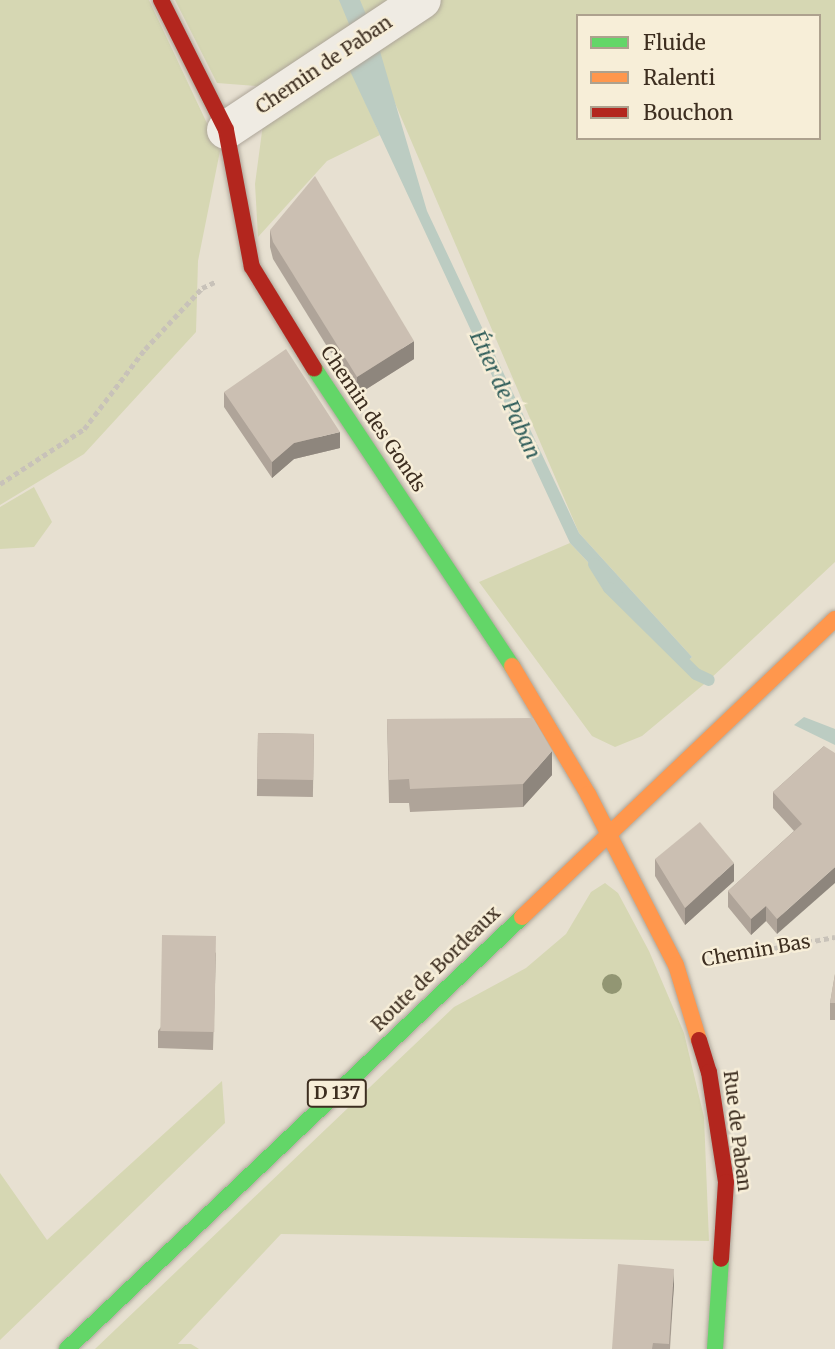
<!DOCTYPE html>
<html>
<head>
<meta charset="utf-8">
<style>
	body { margin:0 }
	#map { position:relative; width:835px; height:1349px; overflow:hidden; background:#e7e0d1; font-family:Merriweather,serif }
	div>[style] { position:absolute }
	.green>* { inset:0; background:#d6d7b3 }
	.water>* { inset:0; background:#bcccc2 }
	.stream>* { height:12px; margin:-6px; padding:0 6px; transform-origin:6px; border-radius:6px; background:#bcccc2 }
	.path>* { height:4.5px; margin-top:-2.25px; transform-origin:0; background:repeating-linear-gradient(90deg,#c8c2b9 0 5px,transparent 0 8.5px) }
	.roads { filter:drop-shadow(0 0 2px #ada599) drop-shadow(0 0 2px #ada599) }
	.street>* { height:38px; margin:-19px; padding:0 19px; transform-origin:19px; border-radius:19px; background:#efebe3 }
	.fast>* { height:16px; margin:-8px; padding:0 8px; transform-origin:8px; border-radius:8px; background:#63d668 }
	.slow>* { height:16px; margin:-8px; padding:0 8px; transform-origin:8px; border-radius:8px; background:#ff974d }
	.jam>* { height:16px; margin:-8px; padding:0 8px; transform-origin:8px; border-radius:8px; background:#b3261e }
	.trees>* { width:20px; height:20px; margin:-10px; border-radius:50%; background:#929673 }
	.wall>* { inset:0; background:#afa499; transform-origin:0 0 }
	.shaded-wall>* { inset:0; background:#8e867d }
	.building>* { inset:0; background:#cbbfb2; transform-origin:0 0 }
	span { translate:-50% -50%; white-space:nowrap; text-align:center; line-height:1.15; -webkit-text-stroke:5px #f7eed8; paint-order:stroke }
	.shield-label span { padding:2px 5px; background:#f7eed8; border:2px solid; border-radius:5px; -webkit-text-stroke-width:0 }
	.shield-label { font-size:18px; color:#3d2e20; font-weight:700 }
	.street-label { font-size:19px; color:#3d2e20 }
	.water-label { font-size:21px; color:#2f5d5a; font-style:italic }
	.legend { position:absolute; left:576px; top:14px; width:245px; height:126px; box-sizing:border-box; background:#f7eed8; border:2px solid #ada18e; margin:0; padding:9px 12px; list-style:none; font-size:21px; color:#3d2e20 }
	.legend li { display:flex; align-items:center; gap:14px; height:35px }
	.legend b { width:35px; border:2px solid #ada18e }
</style>
</head>
<body>
<div id="map">
	<div class="green">
		<div style="clip-path:polygon(0 0,149px 0,220px 151px,198px 261px,196px 332px,84px 454px,0 505px)"></div>
		<div style="clip-path:polygon(evenodd,175px 0,835px 0,835px 562px,709px 680px,642px 736px,615px 747px,592px 736px,479px 582px,570px 543px,684px 664px,692px 657px,579px 533px,392px 96px,361px 93px,380px 135px,327px 161px,258px 237px,255px 184px,263px 124px,293px 89px,217px 83px,175px 0,578px 16px,819px 16px,819px 138px,578px 138px,578px 16px)"></div>
		<div style="clip-path:polygon(34px 487px,52px 522px,34px 547px,0 549px,0 507px)"></div>
		<div style="clip-path:polygon(605px 883px,618px 893px,649px 951px,684px 1033px,704px 1117px,709px 1241px,281px 1234px,178px 1344px,191px 1344px,199px 1349px,95px 1349px,454px 1007px,526px 968px,566px 934px,591px 892px)"></div>
		<div style="clip-path:polygon(222px 1081px,225px 1123px,0 1340px,0 1173px,47px 1240px)"></div>
	</div>
	<div class="water">
		<div style="clip-path:polygon(339px 0,360px 0,377px 41px,427px 211px,579px 533px,692px 657px,684px 664px,570px 543px,344px 58px,359px 48px)"></div>
		<div style="clip-path:polygon(804px 717px,835px 729px,835px 745px,794px 725px)"></div>
	</div>
	<div class="stream">
		<div style="left:594px;top:564px;width:28px;rotate:58deg"></div>
		<div style="left:609px;top:588px;width:122px;rotate:44.7deg"></div>
		<div style="left:696px;top:674px;width:14px;rotate:25deg"></div>
	</div>
	<div class="path">
		<div style="left:0;top:484px;width:100px;rotate:-33.2deg"></div>
		<div style="left:84px;top:429px;width:101px;rotate:-52.7deg"></div>
		<div style="left:145px;top:349px;width:83px;rotate:-46.9deg"></div>
		<div style="left:202px;top:288px;width:14px;rotate:-25deg"></div>
		<div style="left:715px;top:959px;width:122px;rotate:-10.4deg"></div>
	</div>
	<div class="roads">
		<div class="street">
			<div style="left:226px;top:130px;width:235px;rotate:-33.6deg"></div>
		</div>
		<div class="fast">
			<div style="left:314px;top:368px;width:358px;rotate:56.4deg"></div>
			<div style="left:67px;top:1349px;width:627px;rotate:-43.51deg"></div>
			<div style="left:715px;top:1349px;width:90px;rotate:-86.2deg"></div>
		</div>
		<div class="slow">
			<div style="left:512px;top:666px;width:149px;rotate:59.3deg"></div>
			<div style="left:588px;top:794px;width:192px;rotate:62.8deg"></div>
			<div style="left:676px;top:965px;width:78px;rotate:73deg"></div>
			<div style="left:522px;top:917px;width:432px;rotate:-43.6deg"></div>
		</div>
		<div class="jam">
			<div style="left:161px;top:0;width:145px;rotate:63.4deg"></div>
			<div style="left:226px;top:130px;width:139px;rotate:79.3deg"></div>
			<div style="left:252px;top:267px;width:119px;rotate:58.5deg"></div>
			<div style="left:699px;top:1040px;width:34px;rotate:73deg"></div>
			<div style="left:709px;top:1072px;width:111px;rotate:81.2deg"></div>
			<div style="left:726px;top:1182px;width:77px;rotate:93.7deg"></div>
		</div>
	</div>
	<div class="trees">
		<div style="left:612px;top:984px"></div>
	</div>
	<div class="wall">
		<div style="clip-path:polygon(270px 230px,414px 359px,357px 395px,273px 259px,270px 247px)"></div>
		<div style="clip-path:polygon(224px 392px,340px 448px,294px 459px,272px 478px,224px 407px)"></div>
		<div style="clip-path:polygon(387px 719px,552px 775px,523px 807px,410px 812px,409px 803px,389px 803px)"></div>
		<div style="left:258px;top:733px;width:56px;height:63px;rotate:1deg"></div>
		<div style="clip-path:polygon(824px 746px,777px 934px,766px 921px,751px 935px,728px 907px,728px 891px,794px 831px,773px 808px,773px 792px)"></div>
		<div style="clip-path:polygon(655px 859px,734px 881px,685px 925px,655px 876px)"></div>
		<div style="clip-path:polygon(216px 952px,213px 1050px,158px 1048px,158px 1031px)"></div>
		<div style="clip-path:polygon(835px 974px,835px 1020px,830px 1020px,830px 1003px)"></div>
		<div style="clip-path:polygon(674px 1285px,670px 1349px,612px 1349px)"></div>
	</div>
	<div class="shaded-wall">
		<div style="clip-path:polygon(414px 341px,414px 359px,357px 395px,357px 377px)"></div>
		<div style="clip-path:polygon(340px 432px,340px 448px,294px 459px,272px 478px,272px 462px,294px 443px)"></div>
		<div style="clip-path:polygon(552px 751px,552px 775px,523px 807px,523px 784px)"></div>
		<div style="clip-path:polygon(734px 863px,734px 881px,685px 925px,685px 908px)"></div>
		<div style="clip-path:polygon(835px 867px,835px 883px,777px 934px,777px 919px)"></div>
		<div style="clip-path:polygon(766px 906px,766px 921px,751px 935px,751px 919px)"></div>
		<div style="clip-path:polygon(674px 1269px,674px 1285px,669px 1349px)"></div>
	</div>
	<div class="building">
		<div style="clip-path:polygon(315px 176px,414px 341px,357px 377px,273px 242px,270px 230px)"></div>
		<div style="clip-path:polygon(286px 349px,340px 432px,294px 443px,272px 462px,224px 392px)"></div>
		<div style="clip-path:polygon(533px 718px,552px 751px,523px 784px,410px 789px,409px 779px,389px 780px,387px 719px)"></div>
		<div style="left:258px;top:733px;width:56px;height:46px;rotate:1deg"></div>
		<div style="clip-path:polygon(824px 746px,835px 753px,835px 867px,777px 919px,766px 906px,751px 919px,728px 891px,802px 824px,773px 792px)"></div>
		<div style="clip-path:polygon(700px 822px,734px 863px,685px 908px,655px 859px)"></div>
		<div style="left:162px;top:935px;width:54px;height:96px;rotate:1deg"></div>
		<div style="clip-path:polygon(835px 974px,835px 1003px,830px 1003px)"></div>
		<div style="clip-path:polygon(618px 1264px,674px 1269px,669px 1344px,653px 1343px,652px 1349px,612px 1349px)"></div>
	</div>
	<div class="shield-label">
		<span style="left:337px;top:1093px">D 137</span>
	</div>
	<div class="street-label">
		<span style="left:324px;top:65px;rotate:-34deg">Chemin de Paban</span>
		<span style="left:373px;top:419px;rotate:56deg">Chemin des Gonds</span>
		<span style="left:756px;top:951px;rotate:-10deg">Chemin Bas</span>
		<span style="left:436px;top:969px;rotate:-44deg">Route de Bordeaux</span>
		<span style="left:737px;top:1131px;rotate:83deg">Rue de Paban</span>
	</div>
	<div class="water-label">
		<span style="left:505px;top:395px;rotate:65deg">Étier de Paban</span>
	</div>
	<ul class="legend">
	<li><b style="height:9px;background:#63d668"></b>Fluide</li>
	<li><b style="height:9px;background:#ff974d"></b>Ralenti</li>
	<li><b style="height:9px;background:#b3261e"></b>Bouchon</li>
	</ul>
</div>
</body>
</html>
